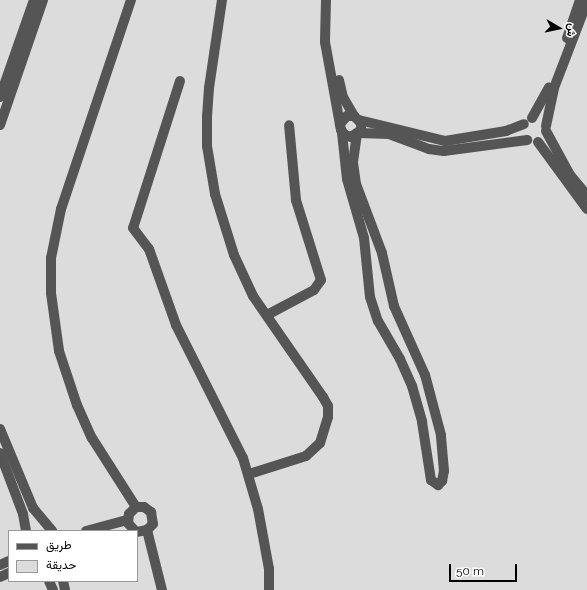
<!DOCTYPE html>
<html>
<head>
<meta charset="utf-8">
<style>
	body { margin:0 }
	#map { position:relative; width:587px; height:590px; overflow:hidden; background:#fff; font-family:Raleway,Vazirmatn,sans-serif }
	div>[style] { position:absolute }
	.green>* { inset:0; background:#dcdcdc }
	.minor>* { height:10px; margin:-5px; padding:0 5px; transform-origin:5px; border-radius:5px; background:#555 }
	span { translate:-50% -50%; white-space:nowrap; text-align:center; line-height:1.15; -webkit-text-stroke:3px #fff; paint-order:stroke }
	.legend { position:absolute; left:8px; top:530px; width:130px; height:52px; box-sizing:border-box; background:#fff; border:1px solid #999; margin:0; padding:5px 7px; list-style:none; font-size:12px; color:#000 }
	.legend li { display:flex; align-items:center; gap:8px; height:20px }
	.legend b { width:20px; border:1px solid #999 }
	.north { position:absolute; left:539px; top:8px; width:40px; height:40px; -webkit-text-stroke:3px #fff; paint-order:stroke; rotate:99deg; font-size:11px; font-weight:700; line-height:16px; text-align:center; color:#000 }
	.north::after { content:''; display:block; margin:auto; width:14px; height:18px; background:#000; clip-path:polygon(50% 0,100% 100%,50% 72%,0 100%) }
	.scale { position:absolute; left:449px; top:564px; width:68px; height:18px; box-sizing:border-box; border:2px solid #000; border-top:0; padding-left:5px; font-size:12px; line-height:14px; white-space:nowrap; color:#000; -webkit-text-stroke:3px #fff; paint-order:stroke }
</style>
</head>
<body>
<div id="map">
	<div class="green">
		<div style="clip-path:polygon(evenodd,0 0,587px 0,587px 590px,0 590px,0 0,9px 531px,137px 531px,137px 581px,9px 581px,9px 531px)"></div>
	</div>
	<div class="minor">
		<div style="left:131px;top:0;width:220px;rotate:108.5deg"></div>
		<div style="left:61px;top:209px;width:50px;rotate:101.5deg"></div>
		<div style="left:51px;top:258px;width:35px;rotate:90deg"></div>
		<div style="left:51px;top:293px;width:59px;rotate:82.1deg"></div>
		<div style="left:59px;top:351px;width:57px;rotate:71.6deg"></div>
		<div style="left:77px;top:405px;width:36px;rotate:66deg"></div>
		<div style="left:92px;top:438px;width:82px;rotate:57.5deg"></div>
		<div style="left:222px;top:0;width:89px;rotate:98.4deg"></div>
		<div style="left:209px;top:88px;width:29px;rotate:94deg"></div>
		<div style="left:207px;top:117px;width:29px;rotate:90deg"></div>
		<div style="left:207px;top:146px;width:49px;rotate:80.5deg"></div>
		<div style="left:215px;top:194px;width:64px;rotate:72.7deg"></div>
		<div style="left:234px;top:255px;width:45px;rotate:65.1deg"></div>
		<div style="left:253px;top:296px;width:123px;rotate:55.3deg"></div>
		<div style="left:323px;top:397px;width:10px;rotate:61deg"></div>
		<div style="left:328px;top:406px;width:11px;rotate:90deg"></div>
		<div style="left:328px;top:417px;width:27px;rotate:107deg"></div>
		<div style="left:320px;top:443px;width:19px;rotate:137deg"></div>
		<div style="left:306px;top:456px;width:60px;rotate:162.5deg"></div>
		<div style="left:326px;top:0;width:42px;rotate:91.4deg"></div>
		<div style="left:325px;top:42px;width:89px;rotate:79.7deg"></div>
		<div style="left:341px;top:130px;width:6px;rotate:51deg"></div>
		<div style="left:345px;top:135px;width:6px;rotate:18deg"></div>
		<div style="left:351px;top:137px;width:12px;rotate:-35deg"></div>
		<div style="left:361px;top:130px;width:7px;rotate:-90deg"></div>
		<div style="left:361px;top:123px;width:10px;rotate:-135deg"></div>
		<div style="left:354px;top:116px;width:7px;rotate:180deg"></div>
		<div style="left:347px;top:116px;width:11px;rotate:131deg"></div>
		<div style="left:567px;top:38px;width:40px;rotate:-71.1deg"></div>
		<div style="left:339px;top:80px;width:17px;rotate:77deg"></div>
		<div style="left:343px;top:97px;width:22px;rotate:60deg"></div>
		<div style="left:180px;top:81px;width:154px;rotate:107.7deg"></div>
		<div style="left:133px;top:228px;width:26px;rotate:53deg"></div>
		<div style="left:149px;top:249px;width:81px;rotate:70.4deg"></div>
		<div style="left:176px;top:325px;width:149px;rotate:63.3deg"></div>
		<div style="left:243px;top:458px;width:53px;rotate:73.6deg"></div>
		<div style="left:258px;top:509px;width:61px;rotate:79.6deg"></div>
		<div style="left:269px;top:569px;width:21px;rotate:90deg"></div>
		<div style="left:0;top:97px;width:103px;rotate:-70.7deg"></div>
		<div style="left:532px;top:118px;width:35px;rotate:-61deg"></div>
		<div style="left:359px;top:120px;width:89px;rotate:13.7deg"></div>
		<div style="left:445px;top:141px;width:62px;rotate:-9.3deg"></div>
		<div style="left:506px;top:131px;width:19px;rotate:-21deg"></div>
		<div style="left:0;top:125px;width:132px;rotate:-71deg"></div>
		<div style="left:546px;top:126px;width:39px;rotate:-78deg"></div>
		<div style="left:554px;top:88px;width:92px;rotate:-69deg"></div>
		<div style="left:546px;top:131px;width:50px;rotate:61.4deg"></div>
		<div style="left:570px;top:175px;width:26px;rotate:50deg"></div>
		<div style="left:342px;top:133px;width:46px;rotate:83.8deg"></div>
		<div style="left:347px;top:179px;width:61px;rotate:73.9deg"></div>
		<div style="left:364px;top:238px;width:59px;rotate:84.2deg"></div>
		<div style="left:370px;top:297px;width:25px;rotate:72deg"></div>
		<div style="left:378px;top:321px;width:44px;rotate:59.9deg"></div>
		<div style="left:400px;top:359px;width:30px;rotate:66deg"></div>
		<div style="left:412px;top:386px;width:37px;rotate:74deg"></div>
		<div style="left:422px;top:422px;width:59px;rotate:81.2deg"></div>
		<div style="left:431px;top:480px;width:9px;rotate:36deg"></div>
		<div style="left:438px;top:485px;width:6px;rotate:-45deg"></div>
		<div style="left:442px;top:481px;width:10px;rotate:-79deg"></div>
		<div style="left:444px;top:471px;width:36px;rotate:-95deg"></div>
		<div style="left:441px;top:435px;width:62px;rotate:-104.9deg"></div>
		<div style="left:425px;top:375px;width:76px;rotate:-114.2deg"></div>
		<div style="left:394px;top:306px;width:54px;rotate:-102.8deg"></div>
		<div style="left:382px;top:253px;width:74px;rotate:-110.6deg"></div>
		<div style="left:356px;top:184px;width:22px;rotate:-98deg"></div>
		<div style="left:353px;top:162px;width:27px;rotate:-82deg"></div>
		<div style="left:359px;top:133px;width:30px;rotate:2deg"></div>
		<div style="left:389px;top:134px;width:43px;rotate:20.6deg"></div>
		<div style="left:429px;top:149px;width:15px;rotate:8deg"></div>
		<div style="left:444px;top:151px;width:84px;rotate:-7.5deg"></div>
		<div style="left:538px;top:142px;width:83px;rotate:53.8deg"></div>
		<div style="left:267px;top:315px;width:53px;rotate:-28deg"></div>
		<div style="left:314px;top:290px;width:12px;rotate:-55deg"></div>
		<div style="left:321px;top:280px;width:84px;rotate:-107.4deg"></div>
		<div style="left:296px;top:200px;width:75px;rotate:-95.3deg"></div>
		<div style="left:0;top:429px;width:86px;rotate:67.3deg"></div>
		<div style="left:33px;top:508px;width:30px;rotate:50deg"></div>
		<div style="left:0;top:453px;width:65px;rotate:69.3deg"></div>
		<div style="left:23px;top:514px;width:17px;rotate:80deg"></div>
		<div style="left:147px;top:530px;width:62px;rotate:76deg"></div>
		<div style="left:86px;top:531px;width:42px;rotate:-15deg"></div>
		<div style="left:135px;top:531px;width:11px;rotate:-131deg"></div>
		<div style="left:128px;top:523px;width:9px;rotate:-84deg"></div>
		<div style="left:129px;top:514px;width:10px;rotate:-45deg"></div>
		<div style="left:136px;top:507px;width:8px"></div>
		<div style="left:144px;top:507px;width:9px;rotate:36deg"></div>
		<div style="left:151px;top:512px;width:12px;rotate:81deg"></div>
		<div style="left:153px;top:524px;width:8px;rotate:135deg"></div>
		<div style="left:147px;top:530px;width:10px;rotate:169deg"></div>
		<div style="left:0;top:565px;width:10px;rotate:-24deg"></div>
		<div style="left:0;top:577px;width:10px;rotate:-24deg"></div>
		<div style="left:49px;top:581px;width:10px;rotate:66deg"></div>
		<div style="left:63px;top:581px;width:9px;rotate:77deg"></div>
	</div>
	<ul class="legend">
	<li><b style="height:5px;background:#555"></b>طريق</li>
	<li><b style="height:11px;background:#dcdcdc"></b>حديقة</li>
	</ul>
	<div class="north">ش</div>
	<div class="scale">50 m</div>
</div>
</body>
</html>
